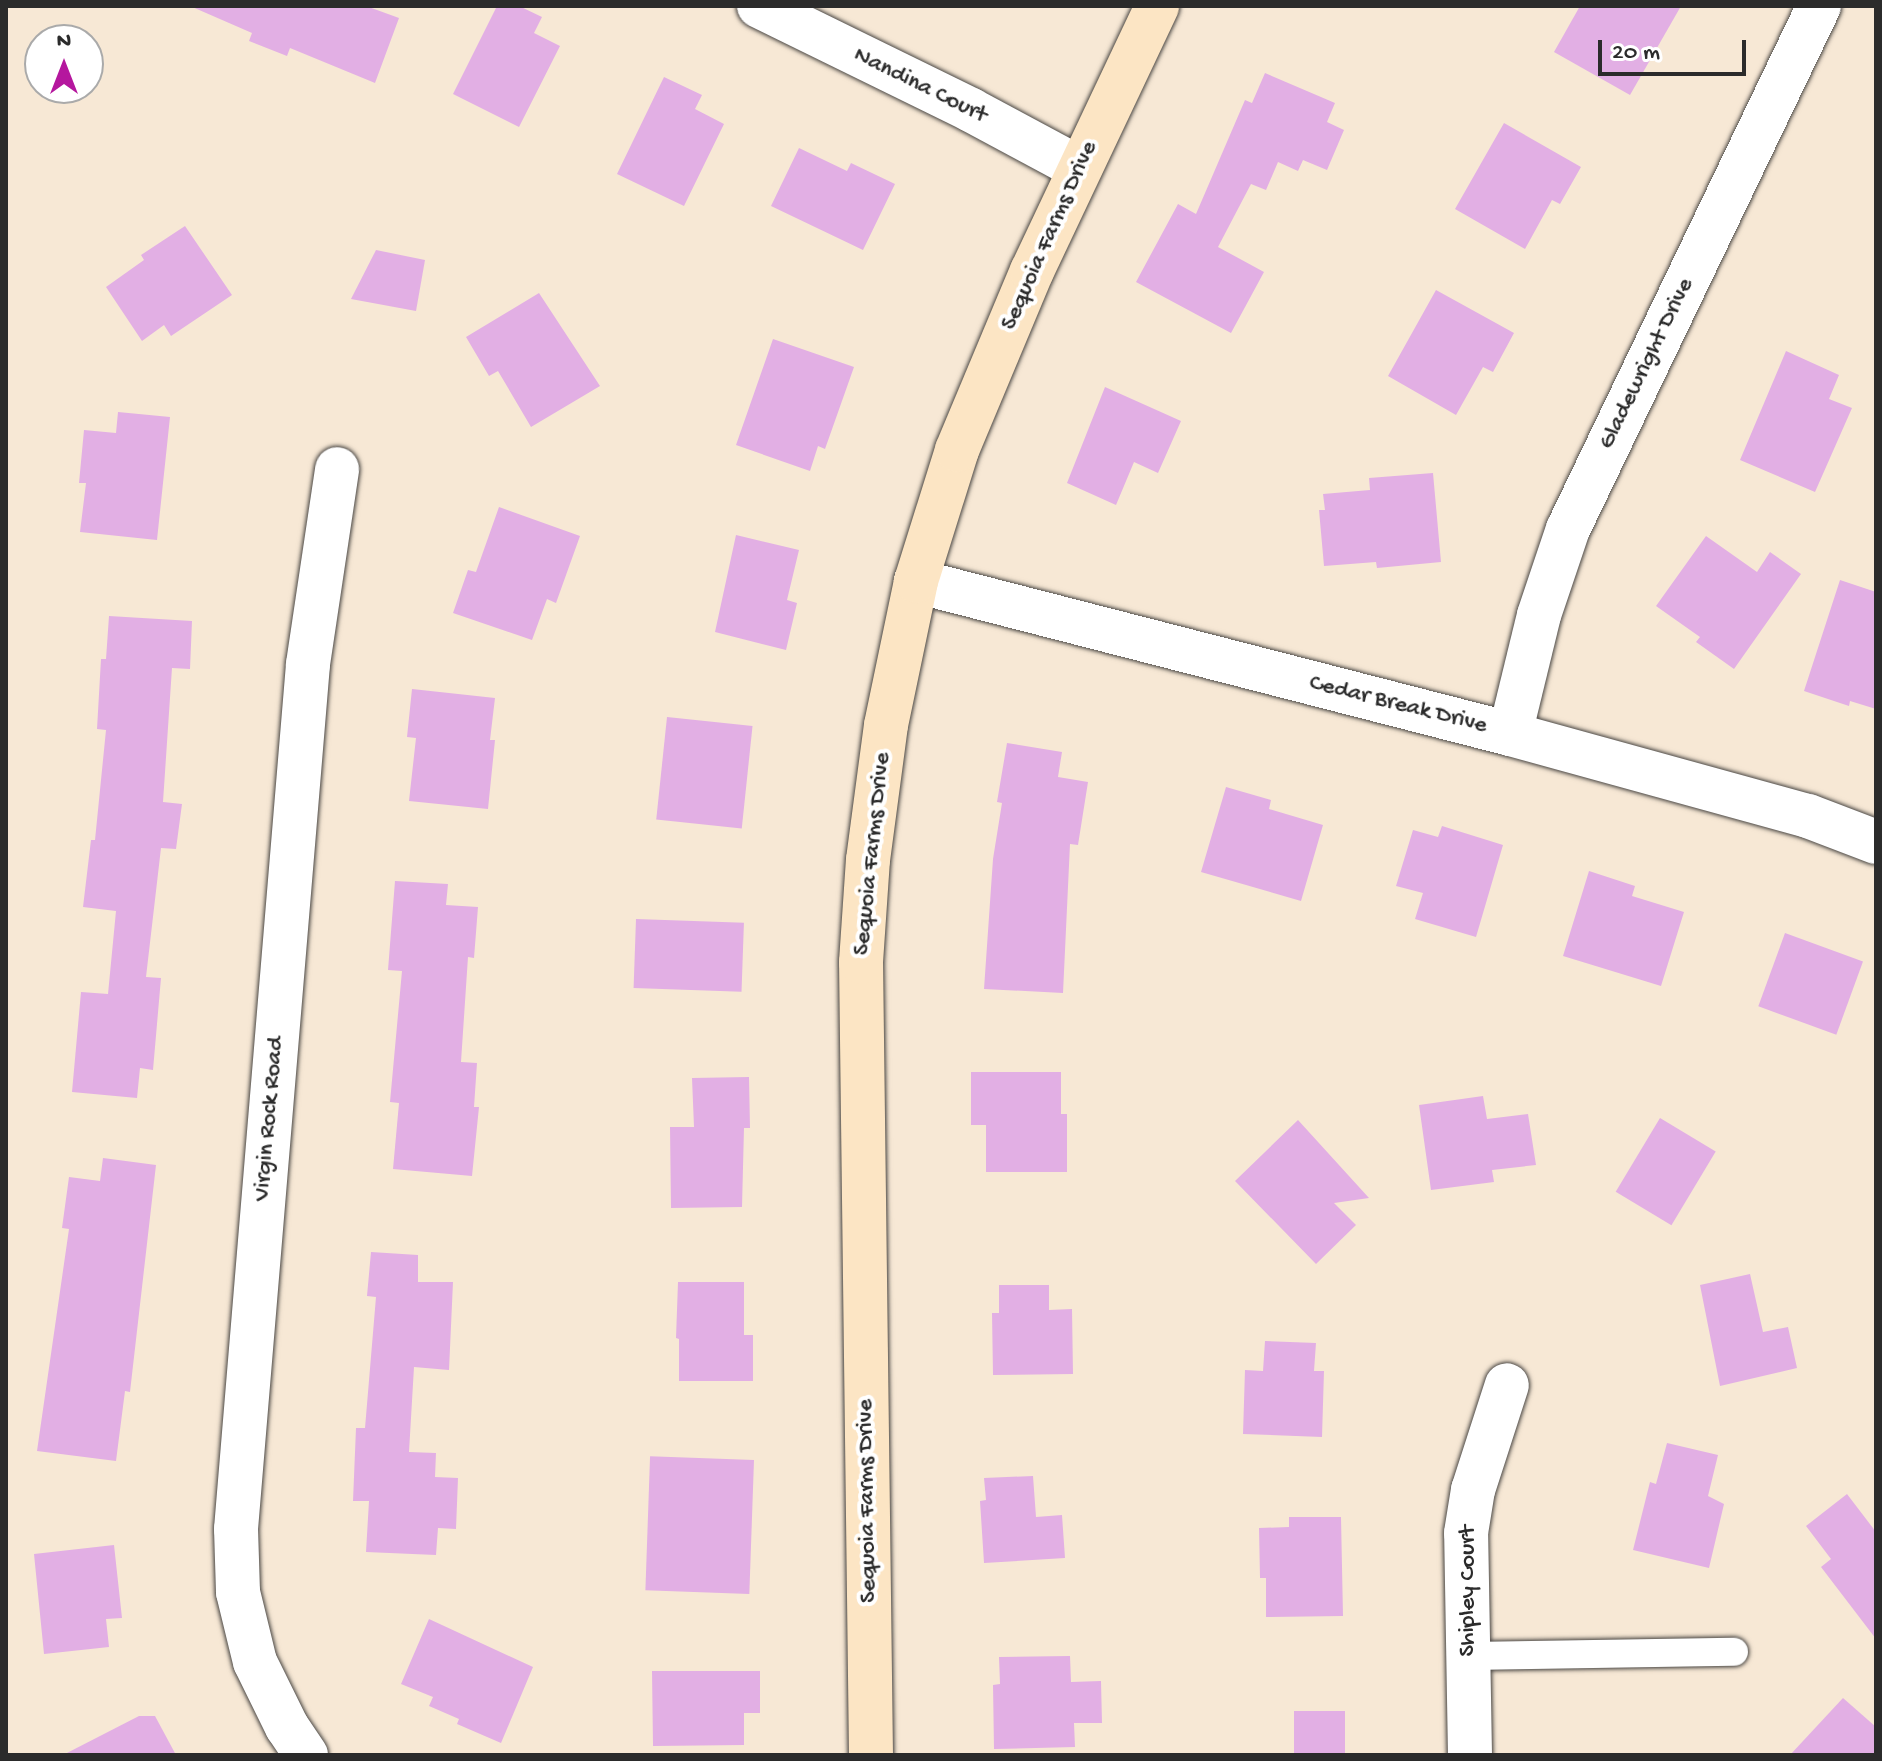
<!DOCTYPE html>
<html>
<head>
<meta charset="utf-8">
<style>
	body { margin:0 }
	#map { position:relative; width:1882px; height:1761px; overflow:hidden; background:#f7e8d5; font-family:"Gochi Hand",sans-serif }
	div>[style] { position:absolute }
	.building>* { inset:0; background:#e2afe4; transform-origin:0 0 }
	.roads { filter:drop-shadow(0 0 2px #4a4744) drop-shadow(0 0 2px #4a4744) }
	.lane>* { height:28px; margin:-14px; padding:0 14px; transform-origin:14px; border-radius:14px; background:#fff }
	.street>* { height:44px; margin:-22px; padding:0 22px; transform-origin:22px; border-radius:22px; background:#fff }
	.secondary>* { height:44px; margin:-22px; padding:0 22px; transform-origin:22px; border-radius:22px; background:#fce5c4 }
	span { translate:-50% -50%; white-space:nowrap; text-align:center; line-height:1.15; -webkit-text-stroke:8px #fff; paint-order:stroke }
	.street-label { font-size:24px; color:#2b2b2b }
	.frame { position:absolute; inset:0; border:8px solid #2b2b2b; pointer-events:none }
	.north { position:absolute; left:24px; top:24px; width:80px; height:80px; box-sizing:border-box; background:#fff; border:2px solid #aaa; border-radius:50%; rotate:0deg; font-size:22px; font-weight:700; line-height:32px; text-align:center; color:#2b2b2b }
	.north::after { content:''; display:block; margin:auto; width:28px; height:36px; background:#b5179e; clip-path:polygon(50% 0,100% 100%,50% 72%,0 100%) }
	.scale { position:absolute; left:1598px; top:40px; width:148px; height:36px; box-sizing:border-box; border:4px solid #2b2b2b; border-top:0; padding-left:10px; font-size:24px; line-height:28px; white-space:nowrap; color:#2b2b2b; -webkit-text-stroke:6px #fff; paint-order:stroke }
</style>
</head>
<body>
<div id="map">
	<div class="building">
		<div style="clip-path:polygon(190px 6px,366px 6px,399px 18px,375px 83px,290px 48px,287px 56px,249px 41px,252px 33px)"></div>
		<div style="clip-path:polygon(497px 6px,519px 6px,542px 17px,534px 33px,560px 46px,519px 127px,453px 94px)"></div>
		<div style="clip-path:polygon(1580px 6px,1681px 6px,1630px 95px,1554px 52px)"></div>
		<div style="clip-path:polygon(1265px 73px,1335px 103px,1327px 122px,1344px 130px,1327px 170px,1303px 160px,1298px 171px,1278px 162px,1266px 190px,1251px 184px,1218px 247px,1264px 272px,1231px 333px,1136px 282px,1178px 204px,1196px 214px,1245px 100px,1252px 103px)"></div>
		<div style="clip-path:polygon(664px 77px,702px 95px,695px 109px,724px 124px,684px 206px,617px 174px)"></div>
		<div style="clip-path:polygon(1504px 123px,1581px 167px,1560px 204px,1552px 200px,1525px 249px,1455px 209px)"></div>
		<div style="clip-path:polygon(799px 148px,847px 171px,851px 163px,895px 184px,863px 250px,771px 206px)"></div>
		<div style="clip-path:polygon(185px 226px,232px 295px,171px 336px,164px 325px,142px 341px,106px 287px,144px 260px,141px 255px)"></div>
		<div style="clip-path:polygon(376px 250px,425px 260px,416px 311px,351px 299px)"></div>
		<div style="clip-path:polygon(1436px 290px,1514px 333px,1493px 372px,1483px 367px,1456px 415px,1388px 376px)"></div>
		<div style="clip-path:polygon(539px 293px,600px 386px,531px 427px,498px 371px,489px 376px,466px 337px)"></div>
		<div style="clip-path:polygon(773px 339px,854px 367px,825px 449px,818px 446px,810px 471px,736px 445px)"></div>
		<div style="clip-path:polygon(1786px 351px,1839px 375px,1829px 399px,1852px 408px,1815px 492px,1740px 460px)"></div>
		<div style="clip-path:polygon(1105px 387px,1181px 421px,1158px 473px,1134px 462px,1116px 505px,1067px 483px)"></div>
		<div style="clip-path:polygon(118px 412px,170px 417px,157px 540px,80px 532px,86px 483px,79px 483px,84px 430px,116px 433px)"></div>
		<div style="clip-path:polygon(1433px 473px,1441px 562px,1377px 568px,1376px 562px,1324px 566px,1319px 510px,1325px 510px,1323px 494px,1370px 490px,1369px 478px)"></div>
		<div style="clip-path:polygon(499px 507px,580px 536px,556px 603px,547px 599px,532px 640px,453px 613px,468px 570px,476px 572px)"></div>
		<div style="clip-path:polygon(736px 535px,799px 550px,787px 600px,797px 603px,786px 650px,715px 632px)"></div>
		<div style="clip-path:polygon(1706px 536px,1757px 572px,1770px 552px,1801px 574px,1734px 669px,1696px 642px,1700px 637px,1656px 606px)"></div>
		<div style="clip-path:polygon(1840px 580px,1876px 592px,1876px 709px,1850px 701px,1849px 706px,1804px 691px)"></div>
		<div style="clip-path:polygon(109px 616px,192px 621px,190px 669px,172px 668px,163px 802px,182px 804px,176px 849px,161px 848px,146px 977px,161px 978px,153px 1070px,140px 1068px,137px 1098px,72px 1092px,81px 992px,108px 994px,116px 911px,83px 907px,91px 840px,95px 840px,106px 730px,97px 729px,101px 659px,106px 659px)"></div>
		<div style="clip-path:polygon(412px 689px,495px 698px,490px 740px,495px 740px,488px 809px,409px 801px,416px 738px,407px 737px)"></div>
		<div style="left:667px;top:717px;width:86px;height:103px;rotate:6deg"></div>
		<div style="clip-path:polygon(1007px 743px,1062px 752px,1058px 777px,1088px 782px,1078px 845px,1070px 844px,1063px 993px,984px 989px,993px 859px,1002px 803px,997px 802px)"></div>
		<div style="clip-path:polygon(1226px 787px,1271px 800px,1269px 809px,1323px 825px,1301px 901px,1201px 872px)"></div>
		<div style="clip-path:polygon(1442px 826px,1503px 845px,1476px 937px,1415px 919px,1423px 893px,1396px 886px,1413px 830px,1438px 837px)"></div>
		<div style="clip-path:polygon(1589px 871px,1635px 886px,1632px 896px,1684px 912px,1661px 986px,1563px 956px)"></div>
		<div style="clip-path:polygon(395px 881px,448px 884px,446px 905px,478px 907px,474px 958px,468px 957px,461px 1062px,477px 1063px,474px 1107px,479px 1107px,472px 1176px,393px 1169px,399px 1103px,390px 1102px,402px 971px,388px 970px)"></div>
		<div style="left:636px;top:919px;width:108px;height:69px;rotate:2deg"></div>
		<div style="left:1785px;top:933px;width:83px;height:78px;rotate:20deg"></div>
		<div style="clip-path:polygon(971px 1072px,1061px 1072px,1061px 1114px,1067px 1114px,1067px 1172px,986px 1172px,986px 1125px,971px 1125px)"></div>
		<div style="clip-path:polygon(749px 1077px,750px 1128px,744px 1128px,742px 1207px,671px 1208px,670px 1127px,694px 1127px,692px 1078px)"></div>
		<div style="clip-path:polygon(1483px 1096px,1487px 1119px,1528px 1114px,1536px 1165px,1492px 1170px,1494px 1182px,1431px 1190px,1419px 1105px)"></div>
		<div style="left:1660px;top:1118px;width:65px;height:86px;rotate:31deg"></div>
		<div style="clip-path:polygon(1298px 1120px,1369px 1198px,1334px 1203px,1356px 1225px,1316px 1264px,1235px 1181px)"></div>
		<div style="clip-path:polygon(103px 1158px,156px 1165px,130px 1392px,125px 1391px,116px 1461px,37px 1451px,69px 1229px,62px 1228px,69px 1177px,100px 1181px)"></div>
		<div style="clip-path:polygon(371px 1252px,418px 1255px,418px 1282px,453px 1282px,449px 1370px,414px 1367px,409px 1452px,436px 1453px,435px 1477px,458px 1478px,456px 1529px,438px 1528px,436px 1555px,366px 1552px,369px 1501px,353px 1501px,356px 1428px,365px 1428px,376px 1297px,367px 1296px)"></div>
		<div style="clip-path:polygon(1750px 1274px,1763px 1332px,1788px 1327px,1797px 1368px,1720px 1386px,1700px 1285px)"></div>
		<div style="clip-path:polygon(678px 1282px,744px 1282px,744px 1335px,753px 1335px,753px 1381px,679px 1381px,679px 1339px,676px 1338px)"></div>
		<div style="clip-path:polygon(999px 1285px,1049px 1285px,1049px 1310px,1072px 1309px,1073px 1374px,993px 1375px,992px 1313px,999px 1313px)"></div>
		<div style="clip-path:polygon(1265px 1341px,1316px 1343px,1314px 1371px,1324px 1371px,1322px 1437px,1243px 1434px,1245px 1370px,1263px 1371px)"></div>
		<div style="clip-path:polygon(1667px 1443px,1718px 1455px,1708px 1496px,1724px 1504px,1709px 1568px,1633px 1550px,1650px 1482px,1656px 1484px)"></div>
		<div style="left:754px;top:1460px;width:134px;height:104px;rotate:92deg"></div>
		<div style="clip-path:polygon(1033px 1476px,1036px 1517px,1062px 1515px,1065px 1558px,984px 1563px,980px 1501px,986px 1500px,984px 1478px)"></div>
		<div style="clip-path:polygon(1847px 1494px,1876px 1532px,1876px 1639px,1821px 1567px,1831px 1559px,1806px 1526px)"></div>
		<div style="clip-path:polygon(1289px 1517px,1341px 1517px,1343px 1616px,1266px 1617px,1266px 1578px,1260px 1578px,1259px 1528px,1289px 1527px)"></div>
		<div style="clip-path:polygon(114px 1545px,122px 1618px,106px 1619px,109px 1647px,44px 1654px,34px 1554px)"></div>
		<div style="clip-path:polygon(429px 1619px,533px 1667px,501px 1743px,457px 1724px,459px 1719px,429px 1706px,433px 1697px,401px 1684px)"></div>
		<div style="clip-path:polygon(1070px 1656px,1071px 1682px,1101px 1681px,1102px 1723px,1074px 1723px,1075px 1747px,994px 1749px,993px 1685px,1000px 1684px,999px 1657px)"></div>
		<div style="clip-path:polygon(652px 1671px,760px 1671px,760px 1713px,744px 1713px,744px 1745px,653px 1746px)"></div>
		<div style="clip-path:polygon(1843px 1698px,1876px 1727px,1876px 1755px,1790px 1755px)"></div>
		<div style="left:1345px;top:1711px;width:44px;height:51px;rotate:90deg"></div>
		<div style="clip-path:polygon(139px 1716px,155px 1716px,176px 1755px,63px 1755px)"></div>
	</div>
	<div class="roads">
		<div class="lane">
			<div style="left:1468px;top:1656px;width:266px;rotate:-0.9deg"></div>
		</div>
		<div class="street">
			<div style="left:759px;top:6px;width:236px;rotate:26.1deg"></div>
			<div style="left:971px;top:110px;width:123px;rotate:28.2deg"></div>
			<div style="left:916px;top:581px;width:613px;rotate:14.44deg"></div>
			<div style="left:1510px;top:734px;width:309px;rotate:15.4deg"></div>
			<div style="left:1808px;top:816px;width:73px;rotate:20.9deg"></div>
			<div style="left:1510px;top:734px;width:122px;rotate:-76.3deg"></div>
			<div style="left:1539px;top:615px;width:91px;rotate:-71.4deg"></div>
			<div style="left:1568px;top:529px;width:580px;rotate:-64.36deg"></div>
			<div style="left:306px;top:1755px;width:34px;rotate:-124deg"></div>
			<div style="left:287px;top:1727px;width:72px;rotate:-116.2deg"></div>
			<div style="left:255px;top:1662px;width:72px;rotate:-103.7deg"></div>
			<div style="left:238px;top:1592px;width:63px;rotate:-91.8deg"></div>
			<div style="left:236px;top:1529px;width:868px;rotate:-85.24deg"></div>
			<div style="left:308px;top:664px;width:197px;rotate:-81.5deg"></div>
			<div style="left:1470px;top:1755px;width:222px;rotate:-91deg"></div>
			<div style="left:1466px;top:1533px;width:44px;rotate:-80.8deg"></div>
			<div style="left:1473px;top:1490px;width:110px;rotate:-72.1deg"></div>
		</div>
		<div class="secondary">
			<div style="left:871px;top:1755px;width:793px;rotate:-90.72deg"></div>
			<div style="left:861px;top:962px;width:102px;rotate:-86.1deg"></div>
			<div style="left:868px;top:860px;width:136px;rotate:-82.4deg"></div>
			<div style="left:886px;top:725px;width:147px;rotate:-78.2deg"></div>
			<div style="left:916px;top:581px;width:137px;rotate:-72.6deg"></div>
			<div style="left:957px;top:450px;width:194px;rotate:-67.3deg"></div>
			<div style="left:1032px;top:271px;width:293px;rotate:-64.7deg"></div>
		</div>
	</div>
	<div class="street-label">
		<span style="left:920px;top:86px;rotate:26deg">Nandina Court</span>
		<span style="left:1050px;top:236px;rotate:-66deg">Sequoia Farms Drive</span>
		<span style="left:1647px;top:364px;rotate:-64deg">Gladewright Drive</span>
		<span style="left:1398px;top:705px;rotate:14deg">Cedar Break Drive</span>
		<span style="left:873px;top:854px;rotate:-84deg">Sequoia Farms Drive</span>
		<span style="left:270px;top:1119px;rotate:-85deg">Virgin Rock Road</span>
		<span style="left:868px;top:1501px;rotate:-91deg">Sequoia Farms Drive</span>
		<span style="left:1469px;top:1591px;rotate:-90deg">Shipley Court</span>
	</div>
	<div class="frame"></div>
	<div class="north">N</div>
	<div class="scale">20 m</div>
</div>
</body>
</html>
